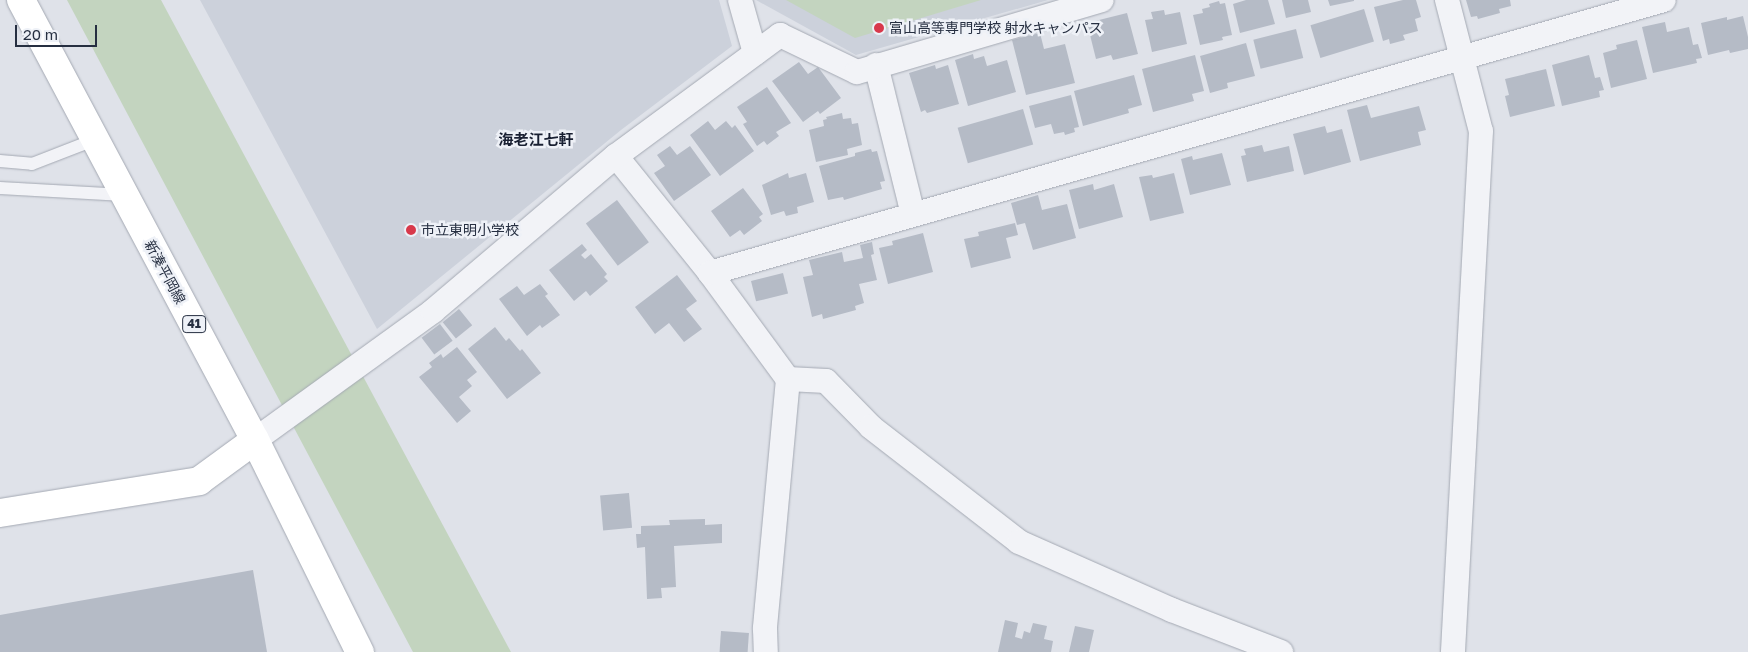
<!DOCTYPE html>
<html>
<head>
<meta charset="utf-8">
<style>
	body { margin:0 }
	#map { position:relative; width:1748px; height:652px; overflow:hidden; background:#dfe2e9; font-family:"Golos Text","Noto Sans JP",sans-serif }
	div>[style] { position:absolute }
	.built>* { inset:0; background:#ccd1db }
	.green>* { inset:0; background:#c3d4bf }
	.building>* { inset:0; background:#b5bbc6; transform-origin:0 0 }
	.roads { filter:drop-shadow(0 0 1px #a4a9b3) drop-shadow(0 0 1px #a4a9b3) }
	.lane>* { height:12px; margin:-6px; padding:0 6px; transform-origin:6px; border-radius:6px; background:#f2f3f7 }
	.street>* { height:24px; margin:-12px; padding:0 12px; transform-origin:12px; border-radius:12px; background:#f2f3f7 }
	.secondary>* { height:28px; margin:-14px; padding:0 14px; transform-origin:14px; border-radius:14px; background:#fff }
	.primary>* { height:28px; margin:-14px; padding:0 14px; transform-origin:14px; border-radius:14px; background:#fff }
	.dots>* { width:14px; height:14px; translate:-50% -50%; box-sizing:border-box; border:2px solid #eef1f7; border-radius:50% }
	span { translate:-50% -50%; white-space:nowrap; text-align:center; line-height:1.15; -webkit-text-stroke:5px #eef1f7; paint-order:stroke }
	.shield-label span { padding:1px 4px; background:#eef1f7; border:1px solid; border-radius:4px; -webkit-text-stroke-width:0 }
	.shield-label { font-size:12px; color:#262f41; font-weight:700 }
	.poi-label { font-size:14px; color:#262f41 }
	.left { translate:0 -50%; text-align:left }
	.street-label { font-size:14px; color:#262f41 }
	.neighbourhood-label { font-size:15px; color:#192032; font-weight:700 }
	.scale { position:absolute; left:15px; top:25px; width:82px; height:22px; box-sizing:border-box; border:2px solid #262f41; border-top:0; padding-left:6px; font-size:15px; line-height:18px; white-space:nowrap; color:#262f41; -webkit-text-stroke:4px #eef1f7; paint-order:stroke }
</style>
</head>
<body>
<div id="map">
	<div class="built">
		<div style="clip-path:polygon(200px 0,719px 0,732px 46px,621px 130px,377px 329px)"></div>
		<div style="clip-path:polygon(756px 0,1048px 0,856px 55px)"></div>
	</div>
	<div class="green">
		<div style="clip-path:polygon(67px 0,161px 0,511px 652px,413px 652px)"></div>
		<div style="clip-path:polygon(786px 0,981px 0,855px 38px)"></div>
	</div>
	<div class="building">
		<div style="clip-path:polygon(1246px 0,1268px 0,1275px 24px,1240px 33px,1233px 4px)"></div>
		<div style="clip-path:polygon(1282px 0,1308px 0,1311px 12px,1286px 18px)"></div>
		<div style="clip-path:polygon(1328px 0,1354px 0,1354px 1px,1330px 6px)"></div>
		<div style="clip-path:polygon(1403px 0,1416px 0,1421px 17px,1415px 19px,1418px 31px,1403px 35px,1405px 40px,1390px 44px,1389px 39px,1383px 41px,1374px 7px)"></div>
		<div style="clip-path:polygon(1466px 0,1510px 0,1511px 6px,1499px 9px,1500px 13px,1478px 19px,1477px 16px,1471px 17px)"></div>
		<div style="clip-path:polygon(1219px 1px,1220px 4px,1225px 3px,1232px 35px,1222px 37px,1223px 40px,1200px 45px,1193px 15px,1203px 13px,1202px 9px,1210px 7px,1209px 4px)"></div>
		<div style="left:1364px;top:9px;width:34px;height:56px;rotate:73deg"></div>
		<div style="clip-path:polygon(1164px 10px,1165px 15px,1180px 12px,1187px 44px,1152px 52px,1145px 20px,1153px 19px,1151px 12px)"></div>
		<div style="clip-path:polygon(1127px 13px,1138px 54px,1113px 60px,1111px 55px,1096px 59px,1087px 23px)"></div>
		<div style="clip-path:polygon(1743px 16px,1748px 37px,1748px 49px,1730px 53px,1729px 50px,1708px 55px,1701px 23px,1727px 17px,1727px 20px)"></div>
		<div style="clip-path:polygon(1665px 22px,1667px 32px,1689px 27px,1693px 45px,1698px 44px,1702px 58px,1696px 59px,1697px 63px,1653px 73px,1642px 27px)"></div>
		<div style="left:1296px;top:29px;width:30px;height:44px;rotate:76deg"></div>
		<div style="clip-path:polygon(1040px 33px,1044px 49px,1065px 44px,1075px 83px,1026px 95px,1012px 40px)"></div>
		<div style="clip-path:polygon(1637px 40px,1647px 79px,1611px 88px,1603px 53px,1617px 49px,1616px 45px)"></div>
		<div style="clip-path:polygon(1246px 43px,1255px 76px,1227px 83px,1228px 88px,1210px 93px,1200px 56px)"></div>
		<div style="clip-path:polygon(973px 54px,974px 59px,984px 56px,987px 66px,1007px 60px,1016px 92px,968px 106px,955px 60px)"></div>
		<div style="clip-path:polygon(1195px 55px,1204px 91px,1192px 94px,1194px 101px,1153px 112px,1142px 69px)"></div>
		<div style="clip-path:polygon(1589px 55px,1595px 78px,1600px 77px,1604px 90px,1599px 91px,1600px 97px,1562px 106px,1552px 65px)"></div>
		<div style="clip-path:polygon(799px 62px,808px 74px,818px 67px,841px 98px,820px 114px,818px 111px,803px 122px,772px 81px)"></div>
		<div style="clip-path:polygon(935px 65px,936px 69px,948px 65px,959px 104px,927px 113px,925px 110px,921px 112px,909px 73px)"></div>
		<div style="clip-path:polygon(1546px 69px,1555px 106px,1510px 117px,1505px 96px,1509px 95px,1505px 79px)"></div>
		<div style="clip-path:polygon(1134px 75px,1142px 105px,1128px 109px,1129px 113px,1083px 126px,1074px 91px)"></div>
		<div style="clip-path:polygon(767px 87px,791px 123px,776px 132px,779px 136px,767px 145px,764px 141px,757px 146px,743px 124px,747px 122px,737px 107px)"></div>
		<div style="clip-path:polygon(1071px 95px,1079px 127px,1074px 128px,1075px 132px,1065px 135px,1064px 132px,1054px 134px,1051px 124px,1035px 128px,1029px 106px)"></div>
		<div style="clip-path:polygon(1367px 105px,1371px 118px,1419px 106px,1426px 130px,1418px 132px,1421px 145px,1360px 161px,1347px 110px)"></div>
		<div style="left:1023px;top:109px;width:37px;height:68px;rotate:74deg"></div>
		<div style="clip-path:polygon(842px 113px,843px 119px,851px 118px,852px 124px,858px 123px,862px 145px,847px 149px,848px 155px,816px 162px,809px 130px,824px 126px,823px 120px,827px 119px,826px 117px)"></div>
		<div style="clip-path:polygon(708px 121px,715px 130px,726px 121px,732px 128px,735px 125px,754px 151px,720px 176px,690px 135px)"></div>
		<div style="clip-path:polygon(1325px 126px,1327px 133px,1342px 129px,1351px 162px,1304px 175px,1293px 134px)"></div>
		<div style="clip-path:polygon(1262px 145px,1264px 152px,1289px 146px,1294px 171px,1247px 182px,1241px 156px,1246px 155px,1244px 149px)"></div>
		<div style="clip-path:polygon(670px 146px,677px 155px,690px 146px,711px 175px,674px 201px,654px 173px,665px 166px,657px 155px)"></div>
		<div style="clip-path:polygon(871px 149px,872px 152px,877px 151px,885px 181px,880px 182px,882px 189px,844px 200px,843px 197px,828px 200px,819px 166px,855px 156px,855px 153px)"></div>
		<div style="clip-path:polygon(1222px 153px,1231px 185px,1190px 195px,1181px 159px,1192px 156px,1193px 160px)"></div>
		<div style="clip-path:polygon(788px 173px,789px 178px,806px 173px,814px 202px,797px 207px,798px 213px,786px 216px,784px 211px,771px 215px,762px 185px)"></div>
		<div style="clip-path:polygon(1174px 173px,1184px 213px,1150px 221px,1139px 177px,1152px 175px,1153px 178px)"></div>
		<div style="clip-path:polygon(1093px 184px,1094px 190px,1114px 184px,1123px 217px,1079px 229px,1069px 190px)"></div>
		<div style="clip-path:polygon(743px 188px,763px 214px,759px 217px,762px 221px,744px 235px,740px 230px,730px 237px,711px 211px)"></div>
		<div style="clip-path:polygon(1038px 195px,1042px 210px,1067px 204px,1076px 238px,1033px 250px,1025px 223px,1017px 225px,1011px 203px)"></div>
		<div style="left:617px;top:200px;width:53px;height:39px;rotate:53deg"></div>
		<div style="clip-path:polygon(1015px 223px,1018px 235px,1006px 238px,1011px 258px,971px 268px,964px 239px,979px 236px,978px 232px)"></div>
		<div style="clip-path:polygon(923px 233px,933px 272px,888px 284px,879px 248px,893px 245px,892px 241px)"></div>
		<div style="clip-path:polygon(872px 242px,874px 254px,871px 255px,877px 280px,859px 284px,864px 303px,855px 306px,856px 310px,823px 319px,822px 314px,812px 317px,803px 277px,813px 275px,809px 260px,842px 252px,844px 262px,863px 258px,860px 245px)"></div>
		<div style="clip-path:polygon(582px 244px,587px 250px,581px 255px,585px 259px,591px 254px,607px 274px,604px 277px,608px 281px,590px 296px,586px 291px,574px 301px,549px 270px)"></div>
		<div style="left:783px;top:273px;width:21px;height:33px;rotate:76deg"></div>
		<div style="clip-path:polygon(677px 275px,697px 301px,686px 309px,702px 329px,684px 342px,669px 323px,655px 334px,635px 307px)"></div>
		<div style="clip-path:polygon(540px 284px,548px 294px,545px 296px,560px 315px,542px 328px,540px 325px,527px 336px,499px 299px,517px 286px,524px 295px)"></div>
		<div style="left:459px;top:309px;width:21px;height:21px;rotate:51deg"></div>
		<div style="left:440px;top:324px;width:21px;height:23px;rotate:53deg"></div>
		<div style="clip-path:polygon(495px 327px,506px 341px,509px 338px,520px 351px,522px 349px,541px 373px,507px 399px,468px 349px)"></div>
		<div style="clip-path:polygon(457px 347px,477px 372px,467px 380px,472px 386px,459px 397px,471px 411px,457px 423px,419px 377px,432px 367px,429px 363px,441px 354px,443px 358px)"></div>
		<div style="left:629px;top:493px;width:35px;height:29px;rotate:85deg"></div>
		<div style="clip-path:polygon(705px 519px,705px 525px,722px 524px,722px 543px,674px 546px,676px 587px,661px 588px,662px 598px,647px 599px,645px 547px,637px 548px,636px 534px,641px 534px,641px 526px,670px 525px,669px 520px)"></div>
		<div style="clip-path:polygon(253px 570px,267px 652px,0 652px,0 615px)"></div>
		<div style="clip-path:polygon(1005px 620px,1018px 623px,1015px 637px,1022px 639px,1024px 631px,1030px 633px,1033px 623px,1047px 626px,1044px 639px,1053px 641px,1051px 652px,998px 652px)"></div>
		<div style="clip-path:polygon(1075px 626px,1094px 630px,1089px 652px,1069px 652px)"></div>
		<div style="left:721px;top:631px;width:28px;height:21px;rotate:4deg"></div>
	</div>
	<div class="roads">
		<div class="lane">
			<div style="left:0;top:161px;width:32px;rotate:5deg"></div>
			<div style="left:32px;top:164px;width:66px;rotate:-21.2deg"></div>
			<div style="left:0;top:188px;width:124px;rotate:3.2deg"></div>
		</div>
		<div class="street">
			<div style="left:740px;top:0;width:55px;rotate:74.2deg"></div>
			<div style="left:1447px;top:0;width:135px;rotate:75.5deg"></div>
			<div style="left:1481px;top:131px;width:522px;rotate:93.08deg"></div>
			<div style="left:876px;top:65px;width:154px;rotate:76.1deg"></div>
			<div style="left:616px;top:156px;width:150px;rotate:51.2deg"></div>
			<div style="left:710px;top:273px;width:132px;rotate:53.7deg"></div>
			<div style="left:788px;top:379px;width:251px;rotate:95.3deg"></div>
			<div style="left:765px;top:629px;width:23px;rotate:88deg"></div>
			<div style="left:710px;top:273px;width:992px;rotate:-15.97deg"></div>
			<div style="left:788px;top:379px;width:38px;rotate:3deg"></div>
			<div style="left:826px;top:381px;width:64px;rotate:45.6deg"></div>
			<div style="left:871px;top:427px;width:187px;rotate:37.8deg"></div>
			<div style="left:1019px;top:542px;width:167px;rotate:24deg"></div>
			<div style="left:1172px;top:610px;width:117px;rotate:21.1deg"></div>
			<div style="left:255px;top:440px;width:220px;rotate:-35.9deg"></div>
			<div style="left:433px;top:311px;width:240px;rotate:-40.3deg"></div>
			<div style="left:616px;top:156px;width:204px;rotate:-36.4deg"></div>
			<div style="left:780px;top:35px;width:85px;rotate:25.7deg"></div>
			<div style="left:857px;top:72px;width:255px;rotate:-16.4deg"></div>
		</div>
		<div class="secondary">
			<div style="left:0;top:513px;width:202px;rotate:-9.1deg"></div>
			<div style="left:199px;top:481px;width:69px;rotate:-36.2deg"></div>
		</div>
		<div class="primary">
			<div style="left:21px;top:0;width:498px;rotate:62deg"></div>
			<div style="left:255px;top:440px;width:237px;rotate:63.7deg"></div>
		</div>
	</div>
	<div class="dots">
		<div style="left:879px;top:28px;background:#d8394b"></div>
		<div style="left:411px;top:230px;background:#d8394b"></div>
	</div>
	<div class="shield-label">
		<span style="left:194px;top:324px">41</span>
	</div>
	<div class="poi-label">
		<span class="left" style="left:889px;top:28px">富山高等専門学校 射水キャンパス</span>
		<span class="left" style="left:421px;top:230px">市立東明小学校</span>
	</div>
	<div class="street-label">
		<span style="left:165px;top:272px;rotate:62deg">新湊平岡線</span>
	</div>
	<div class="neighbourhood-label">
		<span style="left:536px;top:140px">海老江七軒</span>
	</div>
	<div class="scale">20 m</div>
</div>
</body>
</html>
